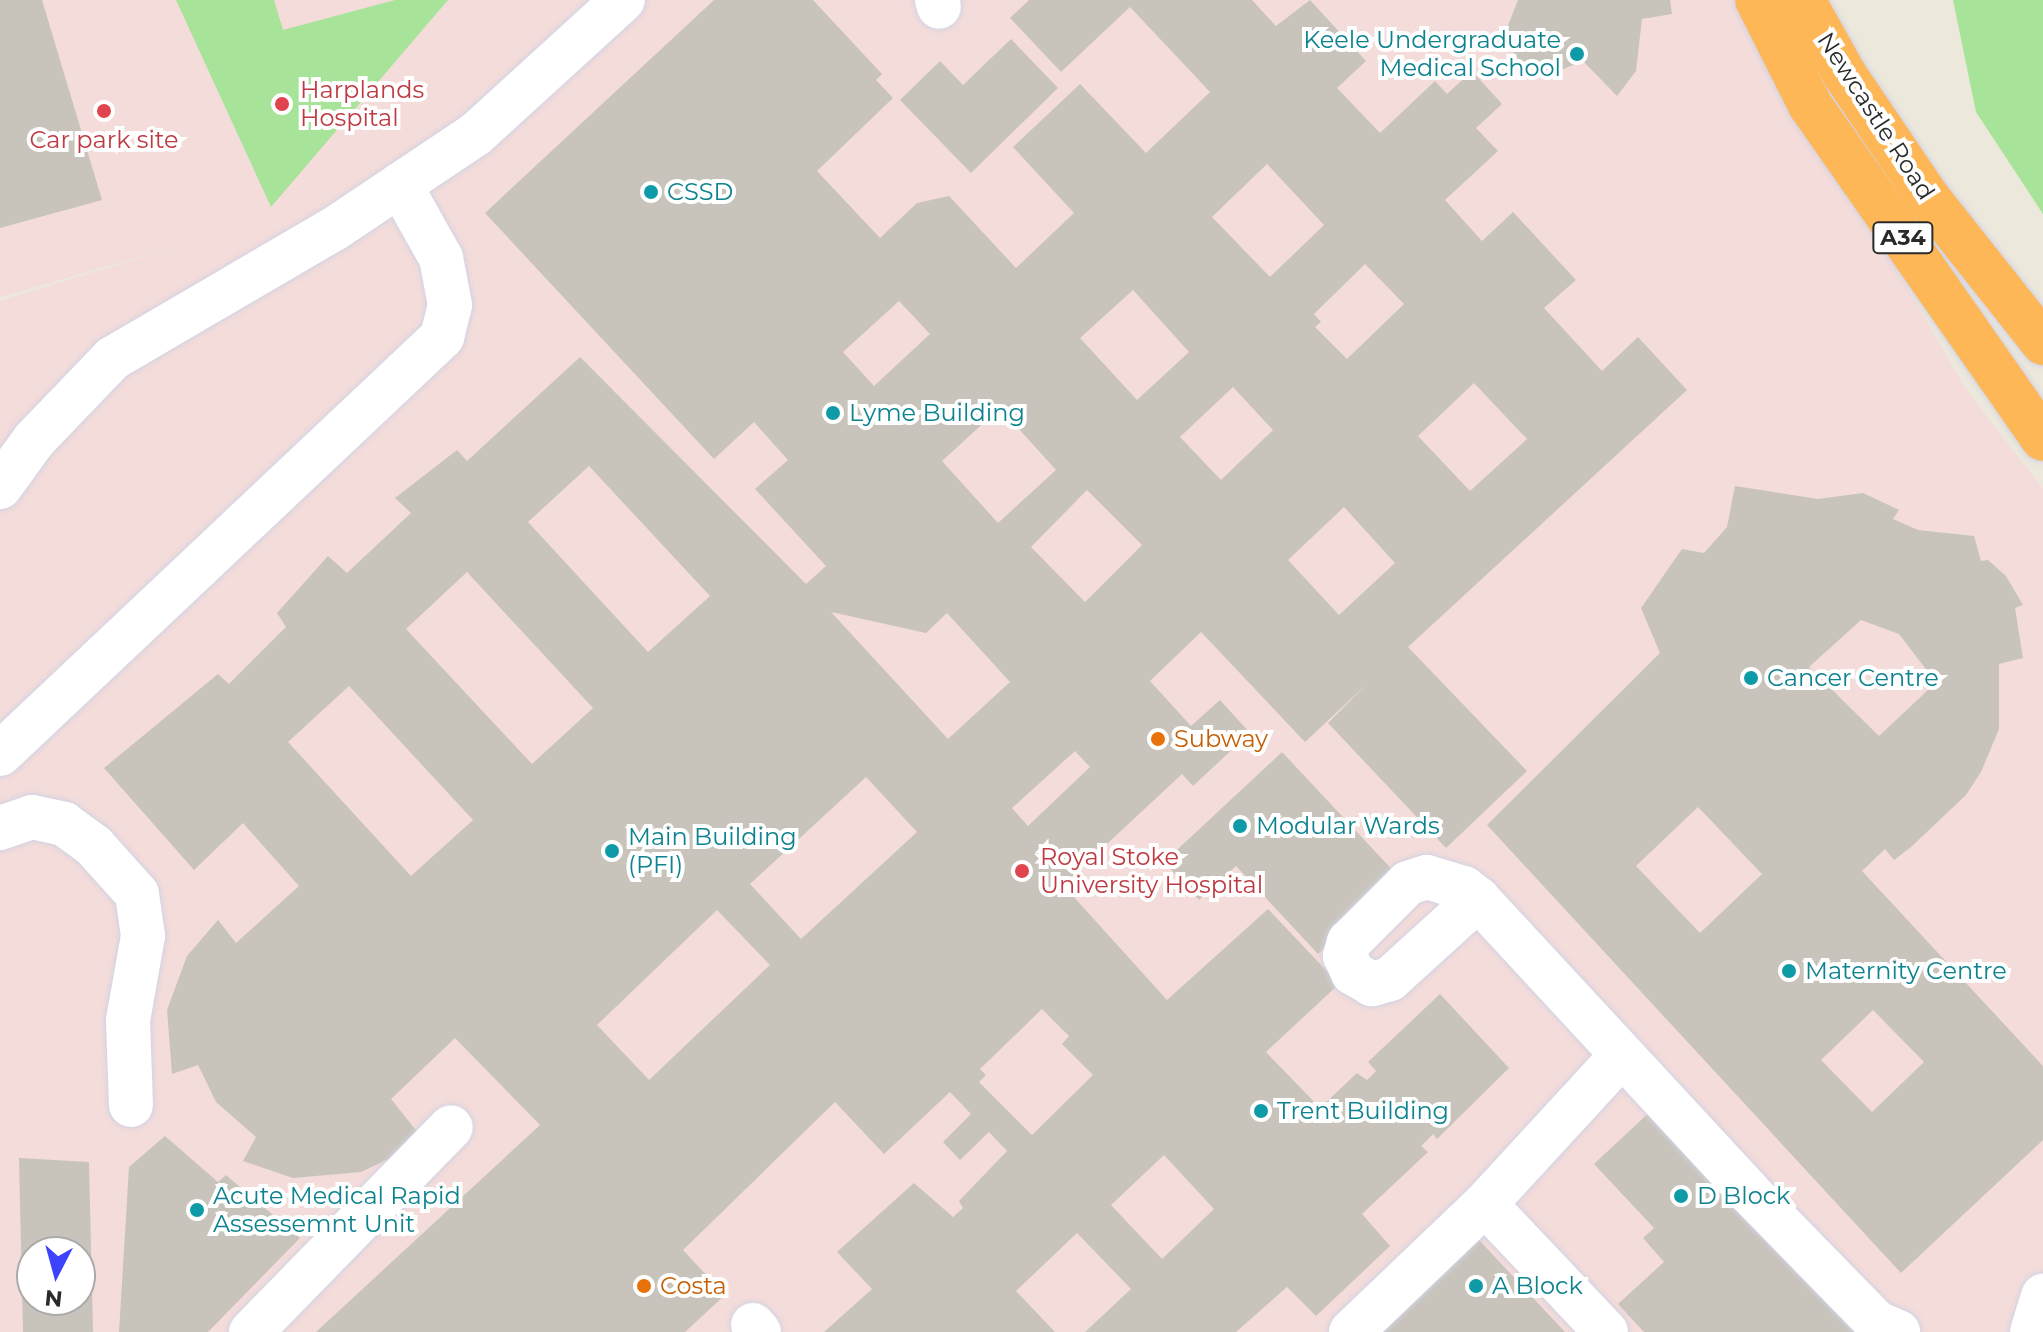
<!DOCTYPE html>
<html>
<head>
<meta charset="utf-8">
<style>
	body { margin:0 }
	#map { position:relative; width:2043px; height:1332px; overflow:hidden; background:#ece8dc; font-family:Montserrat,sans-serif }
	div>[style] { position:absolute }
	.medical>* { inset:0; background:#f3dcda }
	.green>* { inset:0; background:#a7e399 }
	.building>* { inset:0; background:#c8c4bc }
	.roads { filter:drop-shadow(0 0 2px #d2d2e3) drop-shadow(0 0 2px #d2d2e3) }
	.minor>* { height:44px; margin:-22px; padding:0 22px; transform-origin:22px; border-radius:22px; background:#fff }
	.highway>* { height:44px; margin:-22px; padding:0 22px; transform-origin:22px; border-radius:22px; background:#feb756 }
	.dots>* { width:22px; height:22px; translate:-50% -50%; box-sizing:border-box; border:4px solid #fff; border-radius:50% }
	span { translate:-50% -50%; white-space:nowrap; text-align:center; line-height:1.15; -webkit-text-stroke:8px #fff; paint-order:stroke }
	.shield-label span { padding:2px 6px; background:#fff; border:2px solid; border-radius:6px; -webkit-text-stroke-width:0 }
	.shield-label { font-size:22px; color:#2a2a2a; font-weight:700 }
	.culture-label { font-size:24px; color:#0d838f }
	.right { translate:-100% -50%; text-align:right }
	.left { translate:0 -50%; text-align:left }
	.health-label { font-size:24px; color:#be3a42 }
	.street-label { font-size:24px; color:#2a2a2a }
	.food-label { font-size:24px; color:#c56008 }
	.north { position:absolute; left:16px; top:1236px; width:80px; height:80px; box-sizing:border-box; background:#fff; border:2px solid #aaa; border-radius:50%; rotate:186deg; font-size:22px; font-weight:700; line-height:32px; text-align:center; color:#2a2a2a }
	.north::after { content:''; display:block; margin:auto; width:28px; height:36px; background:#3c43fa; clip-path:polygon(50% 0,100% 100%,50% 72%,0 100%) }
</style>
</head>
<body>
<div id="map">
	<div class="medical">
		<div style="clip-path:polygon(evenodd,0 0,1742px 0,1965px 388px,2043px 489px,2043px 1332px,0 1332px,0 301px,182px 245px,0 297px,0 0,32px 1252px,80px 1252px,80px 1300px,32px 1300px,32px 1252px)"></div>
	</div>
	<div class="green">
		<div style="clip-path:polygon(176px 0,274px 0,283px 30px,395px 0,448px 0,271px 207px)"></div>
		<div style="clip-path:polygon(1953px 0,2043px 0,2043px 214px,1976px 112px)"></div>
	</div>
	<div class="building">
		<div style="clip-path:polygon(0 0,42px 0,102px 200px,0 228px)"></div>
		<div style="clip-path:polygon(evenodd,714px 0,813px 0,882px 74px,876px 80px,893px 98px,817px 171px,880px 238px,917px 203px,949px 196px,1016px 268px,1074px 213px,1013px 147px,1080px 84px,1146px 153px,1210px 92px,1130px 7px,1061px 72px,1010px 18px,1029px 0,1252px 0,1276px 26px,1310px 0,1366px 61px,1337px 88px,1380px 133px,1435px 81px,1447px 94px,1472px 71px,1502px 104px,1476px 128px,1498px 151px,1445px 200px,1482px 241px,1513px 212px,1576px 280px,1544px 308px,1602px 371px,1638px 337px,1687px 390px,1408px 647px,1527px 771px,1446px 848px,1328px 723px,1367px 684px,1305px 742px,1201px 632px,1150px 681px,1191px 726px,1220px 700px,1250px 733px,1193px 786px,1182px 774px,1063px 885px,1167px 1000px,1268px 909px,1339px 984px,1266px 1052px,1320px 1108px,1357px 1073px,1367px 1080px,1376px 1071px,1368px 1062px,1440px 994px,1509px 1068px,1437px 1139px,1433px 1134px,1421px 1146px,1428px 1152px,1362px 1214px,1390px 1246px,1316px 1316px,1287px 1287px,1236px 1332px,1085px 1332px,1131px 1289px,1077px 1233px,1016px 1291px,1055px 1332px,824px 1332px,872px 1289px,837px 1252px,914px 1183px,953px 1217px,963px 1208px,959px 1201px,1007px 1151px,989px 1132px,960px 1160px,943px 1142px,971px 1114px,950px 1092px,884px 1154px,835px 1102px,683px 1250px,725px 1295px,685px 1332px,316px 1332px,540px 1125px,455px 1038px,391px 1099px,419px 1134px,395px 1156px,361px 1172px,293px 1178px,243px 1161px,256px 1137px,216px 1102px,198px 1065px,172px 1074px,167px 1010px,187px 956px,218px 920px,236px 943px,299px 886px,243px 823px,194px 870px,104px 768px,218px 674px,229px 684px,286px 627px,277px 613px,328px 556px,347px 573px,411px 513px,395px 498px,457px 450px,467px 461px,580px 357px,806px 584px,826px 566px,755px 489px,788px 460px,754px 422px,714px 459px,485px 213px,714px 0,1267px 164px,1324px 225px,1270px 277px,1212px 217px,1267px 164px,714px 0,1365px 264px,1404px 304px,1347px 359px,1315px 327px,1321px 322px,1314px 314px,1365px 264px,714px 0,1133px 290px,1189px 352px,1137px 400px,1080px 338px,1133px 290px,714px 0,899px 301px,930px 334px,874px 386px,843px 352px,899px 301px,714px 0,1474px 383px,1527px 439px,1470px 491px,1418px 436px,1474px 383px,714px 0,1233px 387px,1273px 430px,1221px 480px,1180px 437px,1233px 387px,714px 0,1000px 408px,1056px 470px,998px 523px,942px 461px,1000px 408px,714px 0,589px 466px,710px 596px,648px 652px,528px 522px,589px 466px,714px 0,1087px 490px,1142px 545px,1085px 602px,1031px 547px,1087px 490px,714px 0,1344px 507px,1395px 563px,1339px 615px,1288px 560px,1344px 507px,714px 0,467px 572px,593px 708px,532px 764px,406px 629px,467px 572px,714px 0,831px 612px,926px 633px,947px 613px,1010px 682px,948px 739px,831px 612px,714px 0,349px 686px,473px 820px,411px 876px,288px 742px,349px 686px,714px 0,1075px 751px,1090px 767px,1028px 826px,1012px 808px,1075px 751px,714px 0,866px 777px,917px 832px,801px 939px,750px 884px,866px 777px,714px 0,717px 910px,770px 965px,649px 1080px,597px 1025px,717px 910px,714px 0,1042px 1009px,1069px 1036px,1062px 1044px,1093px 1075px,1032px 1135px,979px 1082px,986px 1075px,980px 1069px,1042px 1009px,714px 0,1164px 1155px,1214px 1209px,1162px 1259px,1111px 1205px,1164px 1155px)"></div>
		<div style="clip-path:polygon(1518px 0,1670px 0,1672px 14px,1642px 19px,1636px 71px,1617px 96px,1583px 61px,1551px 74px,1519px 60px,1510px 47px,1507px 28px)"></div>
		<div style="clip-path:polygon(1011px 39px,1058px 88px,971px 173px,900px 100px,940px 61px,963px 85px)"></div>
		<div style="clip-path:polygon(evenodd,1735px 486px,1818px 499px,1863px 493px,1899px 510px,1893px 519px,1918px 530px,1974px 536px,1981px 561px,1988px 560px,2006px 576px,2023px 605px,2015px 608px,2023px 658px,1999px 664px,1999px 729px,1981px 772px,1966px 795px,1911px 847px,1894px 860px,1885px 849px,1862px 871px,2043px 1066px,2043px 1140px,1901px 1273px,1487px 825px,1660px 653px,1641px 608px,1682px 549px,1704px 553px,1727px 527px,1735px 486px,1861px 620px,1899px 634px,1925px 668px,1929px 689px,1879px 736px,1809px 667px,1861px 620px,1735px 486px,1698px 807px,1762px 874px,1700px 933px,1636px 866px,1698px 807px,1735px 486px,1873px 1010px,1924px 1062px,1872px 1112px,1821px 1060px,1873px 1010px)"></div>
		<div style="clip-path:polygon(1282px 752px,1400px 878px,1318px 954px,1236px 866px,1199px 900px,1164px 862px)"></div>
		<div style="clip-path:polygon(1655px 1107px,1863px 1332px,1644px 1332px,1618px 1304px,1664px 1262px,1643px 1238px,1654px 1228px,1594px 1164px)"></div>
		<div style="clip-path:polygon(165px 1136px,218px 1182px,226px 1175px,300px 1238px,208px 1332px,119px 1332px,129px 1167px)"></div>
		<div style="clip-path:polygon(evenodd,19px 1158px,89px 1162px,93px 1332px,23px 1332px,19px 1158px,32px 1252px,80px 1252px,80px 1300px,32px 1300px,32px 1252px)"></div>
		<div style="clip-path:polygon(1479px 1240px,1565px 1332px,1380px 1332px)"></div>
	</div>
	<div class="roads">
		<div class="minor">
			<div style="left:937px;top:0;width:7px;rotate:74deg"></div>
			<div style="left:0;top:487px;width:58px;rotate:-54.1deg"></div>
			<div style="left:34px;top:440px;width:114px;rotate:-46.1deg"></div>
			<div style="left:113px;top:358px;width:256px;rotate:-30.3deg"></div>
			<div style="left:334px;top:229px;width:171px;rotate:-33.8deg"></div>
			<div style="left:476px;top:134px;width:199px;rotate:-42.4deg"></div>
			<div style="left:0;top:754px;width:608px;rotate:-43.33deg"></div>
			<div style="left:442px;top:337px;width:33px;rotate:-76deg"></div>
			<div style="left:450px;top:305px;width:48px;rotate:-100.8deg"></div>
			<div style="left:441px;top:258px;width:84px;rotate:-119.3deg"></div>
			<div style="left:0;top:828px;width:34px;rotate:-19deg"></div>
			<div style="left:32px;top:817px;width:33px;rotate:12deg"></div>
			<div style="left:64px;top:824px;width:37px;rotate:36deg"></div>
			<div style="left:94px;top:846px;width:64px;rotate:48.1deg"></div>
			<div style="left:137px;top:894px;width:42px;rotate:81.9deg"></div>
			<div style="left:143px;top:936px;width:85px;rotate:100.1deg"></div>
			<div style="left:128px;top:1020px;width:85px;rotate:88deg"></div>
			<div style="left:1478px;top:899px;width:119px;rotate:137.7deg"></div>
			<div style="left:1390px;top:979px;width:19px;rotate:164deg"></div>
			<div style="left:1372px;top:984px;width:22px;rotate:-150deg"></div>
			<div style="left:1353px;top:973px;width:19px;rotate:-115deg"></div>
			<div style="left:1345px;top:956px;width:15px;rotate:-74deg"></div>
			<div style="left:1349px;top:942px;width:83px;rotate:-45deg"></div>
			<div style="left:1408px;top:883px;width:20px;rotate:-18deg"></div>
			<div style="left:1427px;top:877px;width:39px;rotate:17deg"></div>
			<div style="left:1464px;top:888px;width:18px;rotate:38deg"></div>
			<div style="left:1478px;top:899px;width:398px;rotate:47.2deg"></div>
			<div style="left:1748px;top:1191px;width:185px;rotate:45.7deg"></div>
			<div style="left:1877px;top:1323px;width:23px;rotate:23deg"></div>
			<div style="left:1485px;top:1204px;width:176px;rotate:46.6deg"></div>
			<div style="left:753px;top:1325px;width:9px;rotate:49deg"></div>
			<div style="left:251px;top:1332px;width:286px;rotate:-45.7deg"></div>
			<div style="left:1351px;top:1332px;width:185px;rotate:-43.7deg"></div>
			<div style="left:1485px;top:1204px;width:201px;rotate:-47.4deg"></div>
			<div style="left:2032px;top:1332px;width:38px;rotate:-73deg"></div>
		</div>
		<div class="highway">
			<div style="left:1757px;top:0;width:118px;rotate:63.2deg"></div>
			<div style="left:1810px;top:105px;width:407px;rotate:55.1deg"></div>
			<div style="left:1803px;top:0;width:86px;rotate:60.8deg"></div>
			<div style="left:1845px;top:75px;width:150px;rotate:55.9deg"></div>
			<div style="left:1929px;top:199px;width:184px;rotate:51.6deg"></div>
		</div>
	</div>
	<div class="dots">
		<div style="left:1577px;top:54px;background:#0f9aa8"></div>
		<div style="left:282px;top:104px;background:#e0444e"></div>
		<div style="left:104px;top:111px;background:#e0444e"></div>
		<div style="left:651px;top:192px;background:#0f9aa8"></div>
		<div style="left:833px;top:413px;background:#0f9aa8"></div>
		<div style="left:1751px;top:678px;background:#0f9aa8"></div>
		<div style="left:1158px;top:739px;background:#e8710a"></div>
		<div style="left:1240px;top:826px;background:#0f9aa8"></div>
		<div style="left:612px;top:851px;background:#0f9aa8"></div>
		<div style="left:1022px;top:871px;background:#e0444e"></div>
		<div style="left:1789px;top:971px;background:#0f9aa8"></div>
		<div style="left:1261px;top:1111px;background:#0f9aa8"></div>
		<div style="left:1681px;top:1196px;background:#0f9aa8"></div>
		<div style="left:197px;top:1210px;background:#0f9aa8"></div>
		<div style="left:644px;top:1286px;background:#e8710a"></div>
		<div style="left:1476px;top:1286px;background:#0f9aa8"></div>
	</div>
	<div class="shield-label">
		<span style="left:1903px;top:238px">A34</span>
	</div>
	<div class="culture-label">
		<span class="right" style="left:1561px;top:54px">Keele Undergraduate<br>Medical School</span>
		<span class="left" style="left:667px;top:192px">CSSD</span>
		<span class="left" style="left:849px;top:413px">Lyme Building</span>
		<span class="left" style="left:1767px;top:678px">Cancer Centre</span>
		<span class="left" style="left:1256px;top:826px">Modular Wards</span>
		<span class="left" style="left:628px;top:851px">Main Building<br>(PFI)</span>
		<span class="left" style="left:1805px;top:971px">Maternity Centre</span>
		<span class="left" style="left:1277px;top:1111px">Trent Building</span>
		<span class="left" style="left:213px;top:1210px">Acute Medical Rapid<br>Assessemnt Unit</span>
		<span class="left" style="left:1697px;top:1196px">D Block</span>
		<span class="left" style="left:1492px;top:1286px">A Block</span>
	</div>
	<div class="health-label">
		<span class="left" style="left:300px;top:104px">Harplands<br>Hospital</span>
		<span style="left:104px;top:140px">Car park site</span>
		<span class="left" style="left:1040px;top:871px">Royal Stoke<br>University Hospital</span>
	</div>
	<div class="street-label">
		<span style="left:1876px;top:116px;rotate:57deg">Newcastle Road</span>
	</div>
	<div class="food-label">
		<span class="left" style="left:1174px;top:739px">Subway</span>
		<span class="left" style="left:660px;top:1286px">Costa</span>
	</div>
	<div class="north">N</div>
</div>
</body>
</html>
